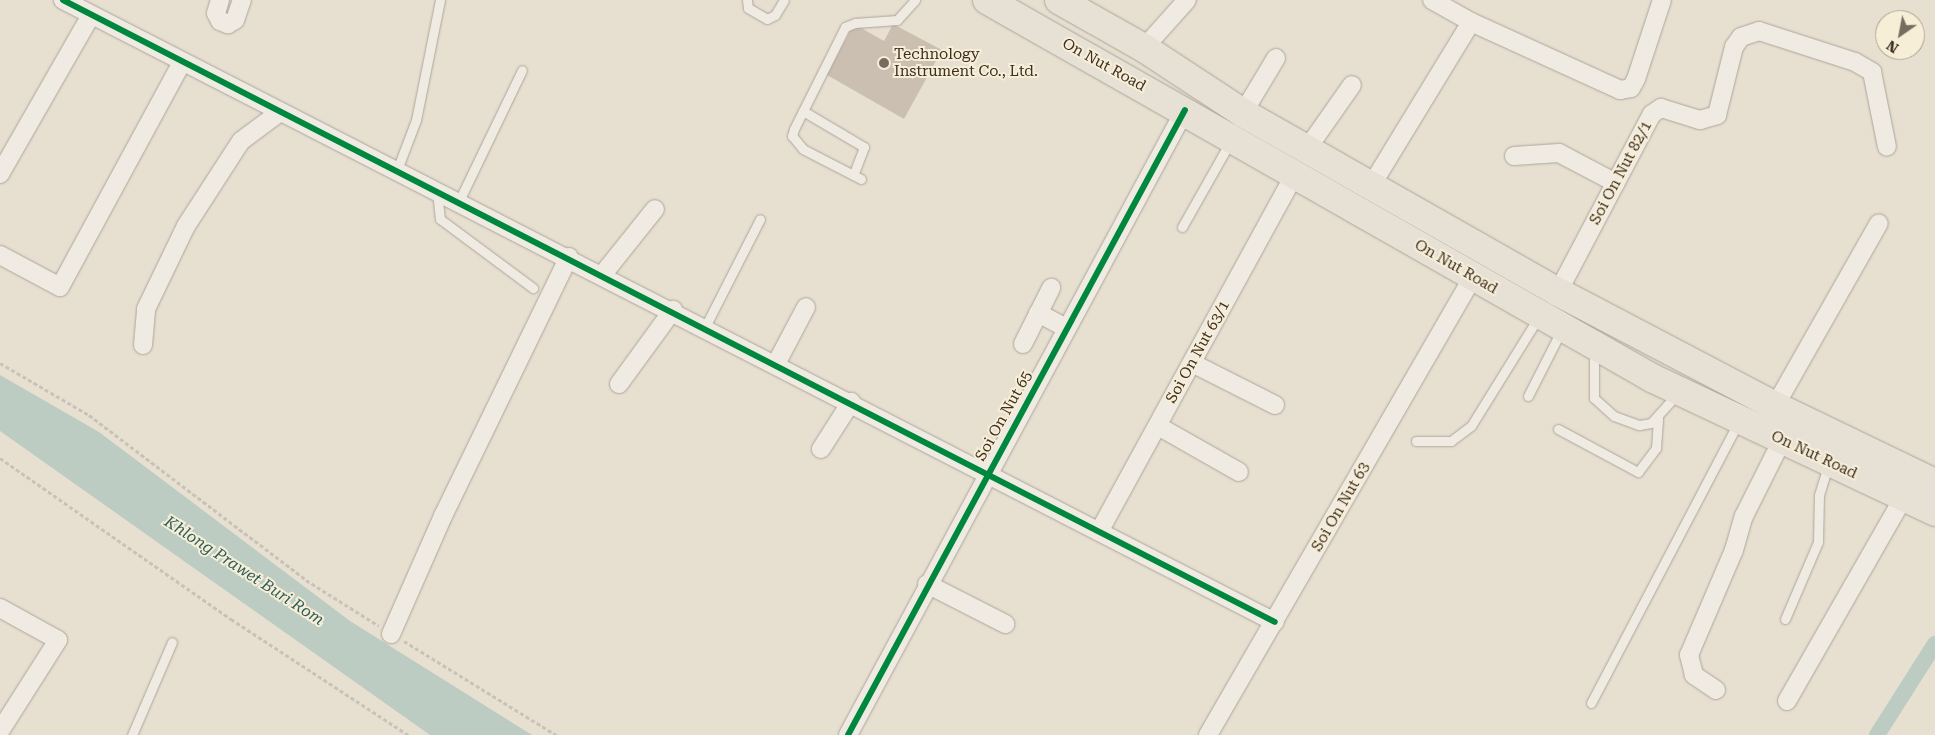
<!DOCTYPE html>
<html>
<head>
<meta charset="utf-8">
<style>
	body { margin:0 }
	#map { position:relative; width:1935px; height:735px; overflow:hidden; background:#e7e0d1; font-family:"Roboto Serif",serif }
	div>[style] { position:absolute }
	.water>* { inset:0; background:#bcccc2 }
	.canal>* { height:16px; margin:-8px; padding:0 8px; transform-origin:8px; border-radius:8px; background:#bcccc2 }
	.building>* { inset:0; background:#cbbfb2 }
	.path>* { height:3px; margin-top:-1.5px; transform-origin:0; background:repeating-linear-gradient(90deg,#c8c2b9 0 4px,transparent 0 6.5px) }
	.roads { filter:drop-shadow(0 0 1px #ada599) drop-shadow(0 0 1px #ada599) }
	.service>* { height:9px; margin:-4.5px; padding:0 4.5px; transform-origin:4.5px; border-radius:4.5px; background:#efebe3 }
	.minor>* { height:18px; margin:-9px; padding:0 9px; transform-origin:9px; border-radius:9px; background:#efebe3 }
	.primary>* { height:28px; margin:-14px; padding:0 14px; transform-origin:14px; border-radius:14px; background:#e6e1d4 }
	.cycleway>* { height:6px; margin:-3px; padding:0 3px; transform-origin:3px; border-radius:3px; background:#00873e }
	.dots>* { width:14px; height:14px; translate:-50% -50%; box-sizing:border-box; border:2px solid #f7eed8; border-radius:50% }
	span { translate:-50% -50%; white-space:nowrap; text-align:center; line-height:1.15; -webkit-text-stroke:4px #f7eed8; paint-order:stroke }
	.poi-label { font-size:15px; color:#3d2e20 }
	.left { translate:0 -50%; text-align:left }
	.street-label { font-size:15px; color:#3d2e20 }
	.water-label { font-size:16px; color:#2f5d5a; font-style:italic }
	.north { position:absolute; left:1875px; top:10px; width:50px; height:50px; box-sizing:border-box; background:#f7eed8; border:1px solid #ada18e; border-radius:50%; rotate:213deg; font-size:14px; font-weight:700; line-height:20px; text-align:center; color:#3d2e20 }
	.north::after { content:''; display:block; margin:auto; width:18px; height:22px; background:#786c5e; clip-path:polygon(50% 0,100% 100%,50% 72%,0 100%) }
</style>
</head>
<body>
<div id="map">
	<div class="water">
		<div style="clip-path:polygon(0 375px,99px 432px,350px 621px,532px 735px,430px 735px,0 431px)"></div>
	</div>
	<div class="canal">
		<div style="left:1877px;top:735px;width:108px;rotate:-57.5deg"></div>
	</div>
	<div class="building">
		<div style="clip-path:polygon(854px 24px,884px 41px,893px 24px,942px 50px,904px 119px,827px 75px)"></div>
	</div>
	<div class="path">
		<div style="left:0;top:363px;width:103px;rotate:30.3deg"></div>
		<div style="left:89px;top:415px;width:273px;rotate:37.2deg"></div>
		<div style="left:306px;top:580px;width:86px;rotate:32.2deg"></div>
		<div style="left:0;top:458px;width:282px;rotate:34.9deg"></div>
		<div style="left:231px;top:619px;width:212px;rotate:33.2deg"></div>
		<div style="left:404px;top:641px;width:179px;rotate:31.7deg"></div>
	</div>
	<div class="roads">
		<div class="service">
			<div style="left:747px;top:0;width:8px;rotate:83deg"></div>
			<div style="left:748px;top:8px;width:22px;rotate:30deg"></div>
			<div style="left:767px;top:19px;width:9px;rotate:-27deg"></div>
			<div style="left:775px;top:15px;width:17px;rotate:-59deg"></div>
			<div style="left:803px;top:111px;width:71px;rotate:30.5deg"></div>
			<div style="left:864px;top:147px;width:30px;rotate:111deg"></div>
			<div style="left:397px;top:170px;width:53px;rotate:-69.2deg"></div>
			<div style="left:416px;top:120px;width:122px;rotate:-78.7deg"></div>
			<div style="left:861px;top:179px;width:65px;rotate:-152.7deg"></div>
			<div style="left:803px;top:149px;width:17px;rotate:-130deg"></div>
			<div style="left:792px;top:136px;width:7px;rotate:-74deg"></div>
			<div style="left:794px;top:129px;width:114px;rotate:-63.4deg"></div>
			<div style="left:845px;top:27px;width:11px;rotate:-22deg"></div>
			<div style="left:855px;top:23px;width:42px;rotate:-4.1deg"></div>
			<div style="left:897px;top:20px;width:27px;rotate:-48deg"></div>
			<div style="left:437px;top:191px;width:28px;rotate:84deg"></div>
			<div style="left:440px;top:219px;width:116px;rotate:36.6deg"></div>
			<div style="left:459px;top:201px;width:145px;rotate:-64.3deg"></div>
			<div style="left:1182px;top:227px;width:98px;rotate:-60.5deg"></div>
			<div style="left:705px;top:327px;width:121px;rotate:-63deg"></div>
			<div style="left:1594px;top:350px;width:48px;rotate:90deg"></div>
			<div style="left:1594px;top:398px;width:27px;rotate:42deg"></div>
			<div style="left:1614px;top:416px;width:27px;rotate:20deg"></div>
			<div style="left:1639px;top:425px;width:12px;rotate:-9deg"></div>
			<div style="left:1651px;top:423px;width:39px;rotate:-48deg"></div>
			<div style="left:1528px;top:396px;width:75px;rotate:-63.1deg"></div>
			<div style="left:1558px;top:429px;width:91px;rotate:28.3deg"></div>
			<div style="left:1638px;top:472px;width:30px;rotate:-53deg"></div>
			<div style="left:1656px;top:448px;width:30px;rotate:-86deg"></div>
			<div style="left:1416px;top:441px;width:35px"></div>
			<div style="left:1451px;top:441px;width:25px;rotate:-37deg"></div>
			<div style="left:1471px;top:426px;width:127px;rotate:-58.2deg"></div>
			<div style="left:1785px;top:619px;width:84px;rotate:-66.8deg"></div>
			<div style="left:1818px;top:542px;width:47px;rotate:-88.8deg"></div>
			<div style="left:1819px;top:495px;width:31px;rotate:-73deg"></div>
			<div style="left:1591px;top:703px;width:318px;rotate:-62.3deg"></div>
			<div style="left:132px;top:735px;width:101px;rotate:-66.7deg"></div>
		</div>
		<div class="minor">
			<div style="left:63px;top:0;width:1362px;rotate:27.17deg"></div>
			<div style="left:220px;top:0;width:14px;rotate:107deg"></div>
			<div style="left:216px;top:13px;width:9px;rotate:63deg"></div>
			<div style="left:220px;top:21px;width:9px;rotate:21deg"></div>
			<div style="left:228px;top:24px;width:8px;rotate:-30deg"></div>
			<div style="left:235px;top:20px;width:21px;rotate:-71deg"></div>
			<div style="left:1432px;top:0;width:45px;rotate:29.4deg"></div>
			<div style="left:1144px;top:48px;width:64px;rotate:-48.1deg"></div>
			<div style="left:1243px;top:113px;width:64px;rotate:-59deg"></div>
			<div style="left:1307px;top:149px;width:78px;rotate:-54.9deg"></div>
			<div style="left:1514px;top:156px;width:45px;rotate:-3.8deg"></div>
			<div style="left:1559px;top:153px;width:64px;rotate:27.8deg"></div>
			<div style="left:0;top:174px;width:183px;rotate:-60.2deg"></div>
			<div style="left:1371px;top:186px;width:192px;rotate:-58.6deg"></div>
			<div style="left:1471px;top:22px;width:164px;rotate:24.5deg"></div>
			<div style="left:1620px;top:90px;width:11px;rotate:-10deg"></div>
			<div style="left:1631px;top:88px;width:10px;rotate:-61deg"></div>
			<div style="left:1636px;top:79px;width:83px;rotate:-71.8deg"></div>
			<div style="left:0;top:255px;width:68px;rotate:28.1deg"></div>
			<div style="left:60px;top:287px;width:256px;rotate:-61.5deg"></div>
			<div style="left:603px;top:274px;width:83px;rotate:-51.3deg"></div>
			<div style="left:1558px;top:292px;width:201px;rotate:-62.2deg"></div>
			<div style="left:1652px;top:114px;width:11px;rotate:-34deg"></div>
			<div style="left:1661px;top:108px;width:41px;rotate:17.1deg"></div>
			<div style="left:1700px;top:120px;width:18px;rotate:-16deg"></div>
			<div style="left:1717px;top:115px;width:70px;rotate:-76deg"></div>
			<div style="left:1734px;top:47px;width:12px;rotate:-55deg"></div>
			<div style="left:1741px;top:37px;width:19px;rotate:-18deg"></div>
			<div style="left:1759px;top:31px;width:101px;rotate:17.9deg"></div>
			<div style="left:1855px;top:62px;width:20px;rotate:30deg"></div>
			<div style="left:1872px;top:72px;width:76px;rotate:78.7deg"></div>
			<div style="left:1038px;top:313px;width:32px;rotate:28deg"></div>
			<div style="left:1023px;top:344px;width:63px;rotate:-63.4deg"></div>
			<div style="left:143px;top:345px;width:36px;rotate:-85deg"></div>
			<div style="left:146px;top:309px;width:92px;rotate:-64.3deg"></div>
			<div style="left:186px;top:226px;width:101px;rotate:-57.1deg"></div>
			<div style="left:241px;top:141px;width:49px;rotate:-36.6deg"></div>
			<div style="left:1192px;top:363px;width:93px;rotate:26.8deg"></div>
			<div style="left:776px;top:364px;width:64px;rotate:-62.2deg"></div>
			<div style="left:619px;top:384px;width:92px;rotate:-53.9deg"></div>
			<div style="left:1775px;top:406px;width:210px;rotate:-60.4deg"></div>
			<div style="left:1158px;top:426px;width:93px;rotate:29.6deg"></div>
			<div style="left:821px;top:449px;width:56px;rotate:-57.4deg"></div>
			<div style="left:1100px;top:530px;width:406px;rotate:-61.3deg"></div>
			<div style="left:927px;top:584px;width:88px;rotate:27.1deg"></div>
			<div style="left:0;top:608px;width:66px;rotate:28.9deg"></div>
			<div style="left:58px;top:640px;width:108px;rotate:122.5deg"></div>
			<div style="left:391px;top:634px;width:129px;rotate:-66.2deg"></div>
			<div style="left:443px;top:516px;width:288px;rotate:-64.1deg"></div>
			<div style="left:1716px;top:690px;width:27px;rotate:-146deg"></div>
			<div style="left:1694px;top:675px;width:21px;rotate:-104deg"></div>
			<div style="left:1689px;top:655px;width:114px;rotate:-66.8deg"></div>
			<div style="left:1734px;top:550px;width:35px;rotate:-74deg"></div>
			<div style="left:1744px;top:516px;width:85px;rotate:-63.4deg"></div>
			<div style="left:1787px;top:701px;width:235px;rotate:-60.2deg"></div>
			<div style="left:848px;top:735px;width:710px;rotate:-61.67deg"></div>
			<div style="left:1208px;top:735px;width:529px;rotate:-59.95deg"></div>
		</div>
		<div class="primary">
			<div style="left:987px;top:0;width:767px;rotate:29.61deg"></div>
			<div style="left:1654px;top:379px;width:311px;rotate:25.3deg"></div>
			<div style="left:1059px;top:0;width:98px;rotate:29.5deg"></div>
			<div style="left:1144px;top:48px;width:118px;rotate:33.3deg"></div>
			<div style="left:1243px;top:113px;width:362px;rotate:29.6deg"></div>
			<div style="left:1558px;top:292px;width:245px;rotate:27.7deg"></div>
			<div style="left:1775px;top:406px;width:178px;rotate:25.7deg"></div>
		</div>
	</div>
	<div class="cycleway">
		<div style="left:63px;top:0;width:1362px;rotate:27.17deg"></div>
		<div style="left:848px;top:735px;width:710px;rotate:-61.67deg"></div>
	</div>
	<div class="dots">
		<div style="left:884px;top:63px;background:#786c5e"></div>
	</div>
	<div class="poi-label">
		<span class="left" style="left:894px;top:63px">Technology<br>Instrument Co., Ltd.</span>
	</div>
	<div class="street-label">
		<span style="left:1104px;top:65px;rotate:29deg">On Nut Road</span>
		<span style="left:1621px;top:173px;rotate:-62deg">Soi On Nut 82/1</span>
		<span style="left:1456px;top:267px;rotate:30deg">On Nut Road</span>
		<span style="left:1198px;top:352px;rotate:-61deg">Soi On Nut 63/1</span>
		<span style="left:1004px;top:416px;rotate:-61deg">Soi On Nut 65</span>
		<span style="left:1814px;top:455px;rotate:25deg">On Nut Road</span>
		<span style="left:1341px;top:507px;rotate:-60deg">Soi On Nut 63</span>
	</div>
	<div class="water-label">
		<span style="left:244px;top:571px;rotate:33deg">Khlong Prawet Buri Rom</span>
	</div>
	<div class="north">N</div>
</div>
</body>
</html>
